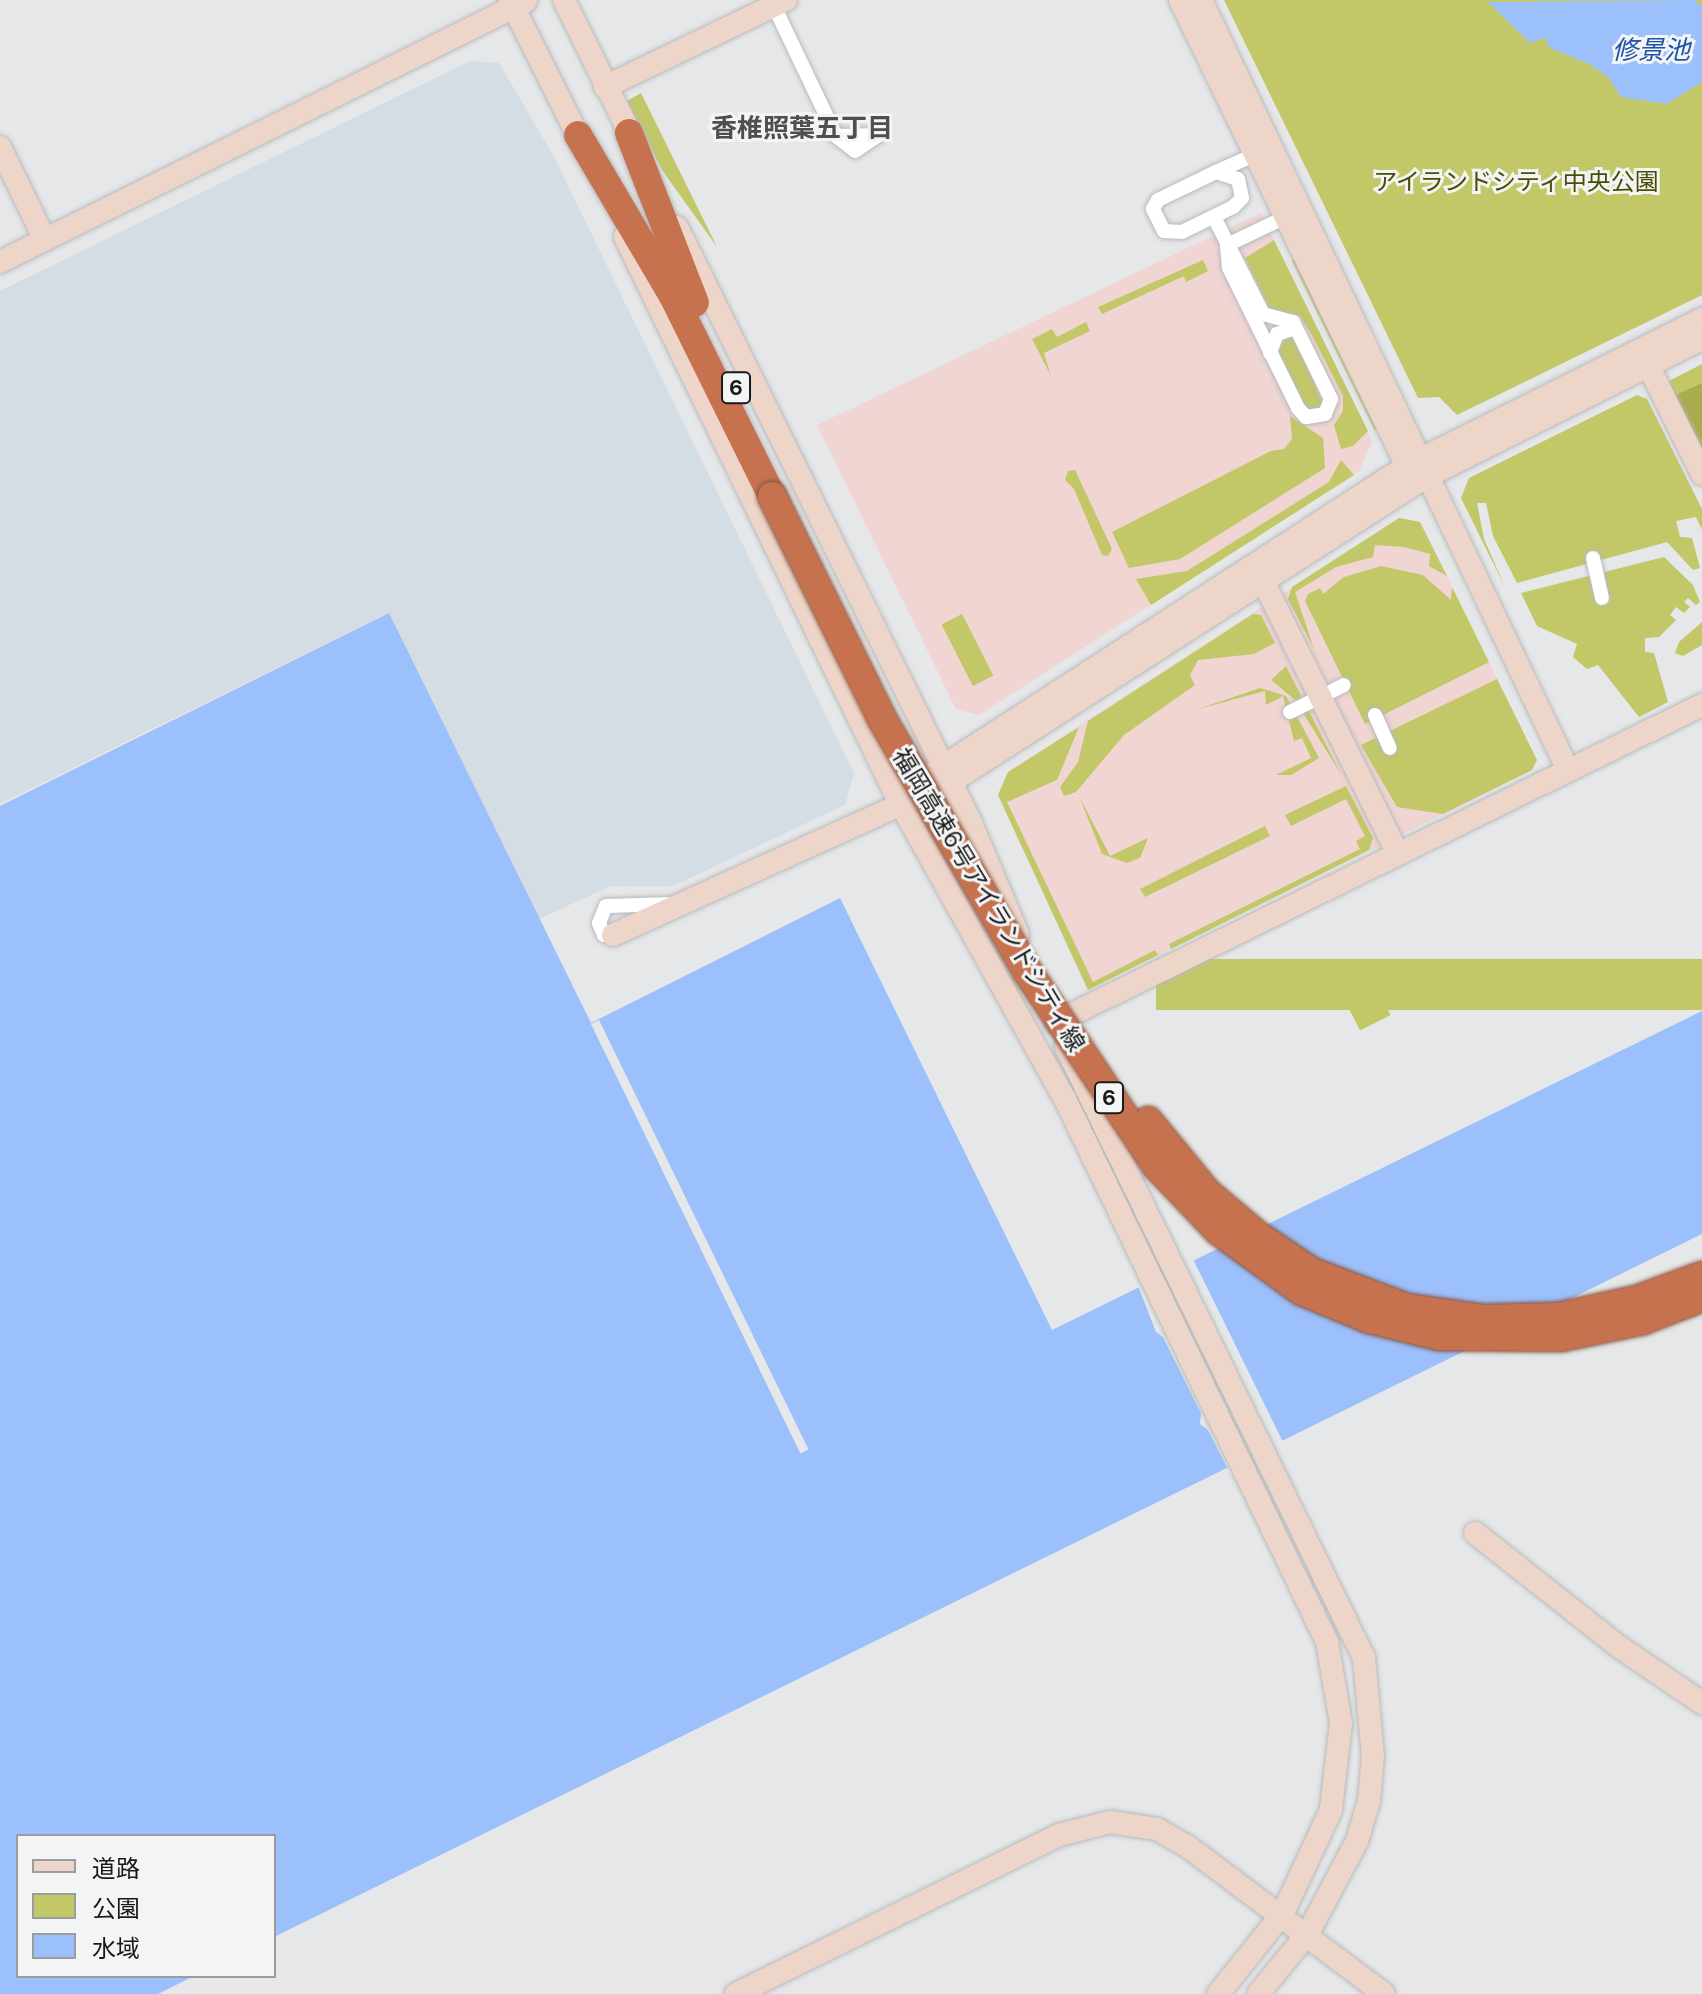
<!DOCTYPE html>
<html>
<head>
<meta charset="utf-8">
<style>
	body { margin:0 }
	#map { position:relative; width:1702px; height:1994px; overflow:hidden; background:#e5e7e8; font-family:"DM Sans","Noto Sans JP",sans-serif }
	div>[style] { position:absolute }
	.built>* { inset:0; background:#d5dde4 }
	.medical>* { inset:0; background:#f0d5d3 }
	.green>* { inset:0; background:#c2c768; transform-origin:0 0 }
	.forest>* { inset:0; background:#a8ac4d }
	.water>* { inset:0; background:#9bc0fc }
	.pier>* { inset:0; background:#e5e7e8; transform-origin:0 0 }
	.roads { filter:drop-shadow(0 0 2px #b8babc) drop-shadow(0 0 2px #b8babc) }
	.street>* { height:14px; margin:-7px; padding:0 7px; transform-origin:7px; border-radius:7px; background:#fff }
	.secondary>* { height:22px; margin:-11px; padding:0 11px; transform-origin:11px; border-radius:11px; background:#eed5ca }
	.highway>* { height:28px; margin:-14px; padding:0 14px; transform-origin:14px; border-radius:14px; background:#c7724f }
	.bridges { filter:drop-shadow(0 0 2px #8a533c) drop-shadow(0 0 2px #8a533c) }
	.highway-bridge>* { height:28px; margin:-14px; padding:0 14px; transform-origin:14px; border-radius:14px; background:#c7724f }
	span { translate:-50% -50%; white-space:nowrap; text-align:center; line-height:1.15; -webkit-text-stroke:6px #f2f4f6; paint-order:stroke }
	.shield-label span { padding:2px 6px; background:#f2f4f6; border:2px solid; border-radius:6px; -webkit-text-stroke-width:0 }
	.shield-label { font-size:22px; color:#181919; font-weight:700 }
	.park-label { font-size:24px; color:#4b4d00 }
	.street-label { font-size:24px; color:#181919 }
	.water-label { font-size:26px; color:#1d53a8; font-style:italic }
	.neighbourhood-label { font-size:26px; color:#4e4f51; font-weight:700 }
	.legend { position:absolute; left:16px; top:1834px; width:260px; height:144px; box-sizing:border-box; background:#f2f4f6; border:2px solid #9b9c9e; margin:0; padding:10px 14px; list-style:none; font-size:24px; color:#181919 }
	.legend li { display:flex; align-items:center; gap:16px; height:40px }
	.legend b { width:40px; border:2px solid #9b9c9e }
</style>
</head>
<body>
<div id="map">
	<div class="built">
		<div style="clip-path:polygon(470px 61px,499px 63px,553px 155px,854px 773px,845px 805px,673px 886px,611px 886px,539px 919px,388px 613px,0 804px,0 291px)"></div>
	</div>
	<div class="medical">
		<div style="clip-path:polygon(1261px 213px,1372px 442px,1359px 471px,979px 715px,956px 709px,817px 425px)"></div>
		<div style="clip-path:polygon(1399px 518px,1420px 522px,1537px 760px,1532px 770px,1088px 990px,998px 795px,1008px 772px)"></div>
	</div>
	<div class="green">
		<div style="clip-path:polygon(1224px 0,1702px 0,1702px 295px,1457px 415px,1439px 397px,1418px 398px)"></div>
		<div style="clip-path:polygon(641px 93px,717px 247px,662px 170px,627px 101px)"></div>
		<div style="clip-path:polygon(1274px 240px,1368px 431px,1353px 446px,1341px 449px,1334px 425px,1343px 411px,1343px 396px,1313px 337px,1300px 316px,1270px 310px,1245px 258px)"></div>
		<div style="left:1299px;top:257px;width:189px;height:8px;rotate:64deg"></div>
		<div style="clip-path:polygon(1203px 260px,1208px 271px,1186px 282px,1184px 276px,1102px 314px,1098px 307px)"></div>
		<div style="clip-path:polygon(1086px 322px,1090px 331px,1044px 353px,1051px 376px,1032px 339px,1052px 329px,1057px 337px)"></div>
		<div style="clip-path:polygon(1294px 336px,1322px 401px,1326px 399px,1322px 410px,1306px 410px,1275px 354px,1278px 339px)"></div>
		<div style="clip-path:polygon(1702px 364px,1702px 455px,1667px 382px)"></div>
		<div style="clip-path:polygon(1637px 395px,1647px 399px,1702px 509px,1702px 530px,1696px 517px,1676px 521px,1680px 537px,1692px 538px,1700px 568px,1693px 570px,1667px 542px,1517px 583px,1493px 536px,1486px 503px,1477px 503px,1484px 539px,1505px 587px,1461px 498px,1469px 478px)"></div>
		<div style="clip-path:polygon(1290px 416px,1323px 438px,1325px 468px,1180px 559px,1129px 568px,1112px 532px,1271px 451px,1284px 449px,1292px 439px)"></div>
		<div style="clip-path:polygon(1341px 460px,1354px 475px,1151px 605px,1136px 579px,1187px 571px,1329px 482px)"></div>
		<div style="clip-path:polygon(1075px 470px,1112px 549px,1108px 556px,1102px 555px,1074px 489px,1065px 480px,1068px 471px)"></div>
		<div style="clip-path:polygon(1399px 518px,1420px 522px,1447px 576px,1429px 566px,1430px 554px,1404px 547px,1375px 545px,1373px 557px,1336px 567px,1295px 592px,1314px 649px,1288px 599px,1292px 587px)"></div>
		<div style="clip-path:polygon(1664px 557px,1693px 585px,1700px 602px,1696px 605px,1688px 598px,1684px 602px,1690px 607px,1684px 613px,1676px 607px,1670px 615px,1676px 620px,1659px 637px,1645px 638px,1645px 652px,1654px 653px,1668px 702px,1639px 717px,1598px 665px,1587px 669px,1573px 657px,1577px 644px,1537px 626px,1521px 593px)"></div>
		<div style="clip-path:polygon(1381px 566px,1423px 575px,1451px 600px,1452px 587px,1489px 662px,1365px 724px,1305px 601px,1308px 594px,1320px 588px,1323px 594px,1344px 577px)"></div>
		<div style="left:962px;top:614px;width:69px;height:23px;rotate:63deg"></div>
		<div style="clip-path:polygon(1253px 614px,1261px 615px,1275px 643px,1254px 654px,1198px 660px,1190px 675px,1195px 685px,1124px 735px,1076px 792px,1064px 796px,1060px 787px,1078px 762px,1088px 721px)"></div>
		<div style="clip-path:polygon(1702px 622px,1702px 645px,1683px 656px,1675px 653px,1679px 642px)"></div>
		<div style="clip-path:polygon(1286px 666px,1342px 776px,1295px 700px,1271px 680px)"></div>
		<div style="clip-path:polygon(1497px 679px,1537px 760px,1532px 770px,1443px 814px,1397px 807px,1361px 745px)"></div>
		<div style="clip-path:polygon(1260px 688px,1286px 696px,1319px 758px,1291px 775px,1276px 775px,1311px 758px,1302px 738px,1294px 741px,1283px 696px,1266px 705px,1265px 691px,1198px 709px)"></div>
		<div style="clip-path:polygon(1079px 727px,1057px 780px,1007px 802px,1093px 982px,1155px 950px,1158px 955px,1088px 990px,998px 795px,1008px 772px)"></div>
		<div style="clip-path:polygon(1346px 786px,1373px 838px,1369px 850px,1171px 949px,1169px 944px,1360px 849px,1356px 841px,1365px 836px,1346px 799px,1291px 826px,1285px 815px)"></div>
		<div style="clip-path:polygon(1079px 796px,1110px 856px,1148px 838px,1140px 858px,1127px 863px,1102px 854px)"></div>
		<div style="clip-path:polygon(1265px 826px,1270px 836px,1145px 897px,1140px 889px)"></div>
		<div style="left:1702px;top:959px;width:51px;height:546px;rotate:90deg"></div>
		<div style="left:1370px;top:975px;width:45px;height:34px;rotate:63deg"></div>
	</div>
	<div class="forest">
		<div style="clip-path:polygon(1702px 383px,1702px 455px,1674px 396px)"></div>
	</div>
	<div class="water">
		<div style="clip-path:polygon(1694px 0,1702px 6px,1702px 82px,1667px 104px,1621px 97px,1608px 77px,1589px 64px,1550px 48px,1545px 38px,1530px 43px,1488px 2px)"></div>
		<div style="clip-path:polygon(389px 613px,591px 1023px,840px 898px,1052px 1330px,1702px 1011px,1702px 1234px,274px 1937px,274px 1836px,18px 1836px,18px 1976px,194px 1976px,158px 1994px,0 1994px,0 806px)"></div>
	</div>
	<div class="pier">
		<div style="left:599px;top:1020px;width:478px;height:9px;rotate:64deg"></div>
		<div style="clip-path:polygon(1192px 1257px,1284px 1444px,1229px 1471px,1208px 1430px,1200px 1424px,1201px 1413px,1163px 1337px,1156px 1332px,1138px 1286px)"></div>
	</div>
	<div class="roads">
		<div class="street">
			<div style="left:774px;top:6px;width:144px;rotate:64.5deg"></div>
			<div style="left:836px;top:136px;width:24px;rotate:38deg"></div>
			<div style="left:855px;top:151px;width:29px;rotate:-34deg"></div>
			<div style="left:836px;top:136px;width:43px;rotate:-1.3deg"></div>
			<div style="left:1216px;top:172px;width:23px;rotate:18deg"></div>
			<div style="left:1238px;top:179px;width:19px;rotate:78deg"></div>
			<div style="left:1242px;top:198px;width:13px;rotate:135deg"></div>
			<div style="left:1233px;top:207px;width:57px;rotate:153.9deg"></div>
			<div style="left:1182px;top:232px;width:18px;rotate:-177deg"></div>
			<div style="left:1164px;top:231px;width:25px;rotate:-117deg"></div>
			<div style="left:1153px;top:209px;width:10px;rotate:-61deg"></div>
			<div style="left:1158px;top:200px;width:64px;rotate:-25.8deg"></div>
			<div style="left:1216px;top:172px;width:42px;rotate:-24.1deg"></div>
			<div style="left:1214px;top:217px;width:109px;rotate:63.2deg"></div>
			<div style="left:1263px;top:314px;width:31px;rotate:15deg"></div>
			<div style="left:1293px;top:322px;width:86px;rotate:63.7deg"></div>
			<div style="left:1331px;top:399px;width:16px;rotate:112deg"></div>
			<div style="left:1325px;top:414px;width:19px;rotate:171deg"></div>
			<div style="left:1306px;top:417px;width:12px;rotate:-132deg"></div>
			<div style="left:1298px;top:408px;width:156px;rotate:-116.2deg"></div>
			<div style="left:1229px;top:268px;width:23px;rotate:-95deg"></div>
			<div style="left:1227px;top:245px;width:72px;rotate:-25.5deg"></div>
			<div style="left:1270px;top:353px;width:20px;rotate:-70deg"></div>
			<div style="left:1277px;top:334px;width:19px;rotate:-18deg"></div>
			<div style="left:1593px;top:558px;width:41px;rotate:77.3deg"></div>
			<div style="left:1290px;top:712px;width:60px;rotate:-26.6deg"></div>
			<div style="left:1375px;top:715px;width:36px;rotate:66deg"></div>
			<div style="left:613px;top:935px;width:9px;rotate:180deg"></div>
			<div style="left:604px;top:935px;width:13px;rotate:-113deg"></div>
			<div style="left:599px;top:923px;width:18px;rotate:-68deg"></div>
			<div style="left:606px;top:906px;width:66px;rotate:-1.7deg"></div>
		</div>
		<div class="secondary">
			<div style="left:510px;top:0;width:165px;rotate:63.4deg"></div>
			<div style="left:564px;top:0;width:163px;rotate:63.7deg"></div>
			<div style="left:1180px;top:0;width:518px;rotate:64.03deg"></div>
			<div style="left:1407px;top:466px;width:12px;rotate:35deg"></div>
			<div style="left:1201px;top:0;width:853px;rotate:64.52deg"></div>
			<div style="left:605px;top:87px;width:201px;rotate:-25.7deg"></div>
			<div style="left:0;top:147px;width:103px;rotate:64.2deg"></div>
			<div style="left:677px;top:227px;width:665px;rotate:63.74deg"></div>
			<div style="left:971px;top:823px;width:121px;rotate:67.1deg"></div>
			<div style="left:625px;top:237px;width:629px;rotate:64.09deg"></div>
			<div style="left:900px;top:803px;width:339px;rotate:60.9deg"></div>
			<div style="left:1065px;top:1099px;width:603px;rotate:64.24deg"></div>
			<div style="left:1327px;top:1642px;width:82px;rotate:80.2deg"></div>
			<div style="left:1341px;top:1723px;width:88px;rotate:96.6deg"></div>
			<div style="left:1331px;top:1810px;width:114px;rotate:115deg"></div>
			<div style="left:1283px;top:1913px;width:104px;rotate:128.7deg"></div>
			<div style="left:0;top:262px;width:587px;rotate:-26.39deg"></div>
			<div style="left:1648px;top:365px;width:122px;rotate:63.6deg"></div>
			<div style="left:1263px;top:581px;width:305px;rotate:63.7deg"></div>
			<div style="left:933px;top:773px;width:565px;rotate:-32.93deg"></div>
			<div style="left:1407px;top:466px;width:330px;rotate:-26.5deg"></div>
			<div style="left:613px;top:935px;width:371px;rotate:-24.4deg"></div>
			<div style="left:951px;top:782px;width:562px;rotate:-32.73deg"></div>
			<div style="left:1424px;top:478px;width:311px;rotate:-26.6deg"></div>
			<div style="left:1056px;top:1022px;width:720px;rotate:-26.14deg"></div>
			<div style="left:1066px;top:1047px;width:680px;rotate:64deg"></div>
			<div style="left:1364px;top:1658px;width:98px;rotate:84.8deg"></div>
			<div style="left:1373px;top:1756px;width:45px;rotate:95.1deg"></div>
			<div style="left:1369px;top:1801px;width:42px;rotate:106.7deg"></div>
			<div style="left:1357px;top:1841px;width:104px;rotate:118deg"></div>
			<div style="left:1308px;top:1933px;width:79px;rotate:129.3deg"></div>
			<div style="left:1475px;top:1533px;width:182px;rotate:38.3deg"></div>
			<div style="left:1618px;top:1646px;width:102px;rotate:34.2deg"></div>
			<div style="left:736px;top:1994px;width:360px;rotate:-26.2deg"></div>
			<div style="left:1059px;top:1835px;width:53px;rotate:-14.3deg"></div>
			<div style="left:1110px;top:1822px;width:48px;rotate:8.5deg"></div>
			<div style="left:1157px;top:1829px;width:34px;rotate:30deg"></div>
			<div style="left:1187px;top:1846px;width:246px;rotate:36.9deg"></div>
		</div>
		<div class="highway">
			<div style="left:629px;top:133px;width:182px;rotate:68.8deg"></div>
			<div style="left:578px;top:135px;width:187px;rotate:59.5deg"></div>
			<div style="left:673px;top:296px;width:223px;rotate:63.7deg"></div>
		</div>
	</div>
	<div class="bridges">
		<div class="highway-bridge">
			<div style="left:772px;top:496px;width:246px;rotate:63.7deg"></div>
			<div style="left:881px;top:717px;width:293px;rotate:60.1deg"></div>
			<div style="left:1027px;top:971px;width:234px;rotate:56.3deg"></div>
			<div style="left:1157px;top:1166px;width:90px;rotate:46.4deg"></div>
			<div style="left:1219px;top:1231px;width:102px;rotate:35.9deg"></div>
			<div style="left:1302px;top:1291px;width:74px;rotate:22.4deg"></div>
			<div style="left:1370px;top:1319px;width:71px;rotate:13.8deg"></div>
			<div style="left:1439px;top:1336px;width:122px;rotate:0.5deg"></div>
			<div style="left:1561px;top:1337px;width:84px;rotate:-11.7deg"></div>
			<div style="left:1643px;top:1320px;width:63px;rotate:-21.3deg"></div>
			<div style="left:1148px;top:1121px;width:93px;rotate:50.7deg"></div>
			<div style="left:1207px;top:1193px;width:67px;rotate:40.1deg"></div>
			<div style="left:1258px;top:1236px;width:65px;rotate:33.7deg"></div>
			<div style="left:1312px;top:1272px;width:102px;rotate:20.8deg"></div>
			<div style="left:1407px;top:1308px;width:76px;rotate:8.3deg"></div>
			<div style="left:1482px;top:1319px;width:77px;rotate:-1.5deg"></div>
			<div style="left:1559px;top:1317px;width:80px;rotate:-12.3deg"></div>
			<div style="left:1637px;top:1300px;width:69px;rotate:-20.3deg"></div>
		</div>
	</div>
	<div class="shield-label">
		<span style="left:736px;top:388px">6</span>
		<span style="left:1109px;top:1098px">6</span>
	</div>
	<div class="park-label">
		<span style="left:1516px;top:182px">アイランドシティ中央公園</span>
	</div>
	<div class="street-label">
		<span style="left:989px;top:900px;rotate:59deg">福岡高速6号アイランドシティ線</span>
	</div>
	<div class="water-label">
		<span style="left:1651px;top:51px">修景池</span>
	</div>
	<div class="neighbourhood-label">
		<span style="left:802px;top:129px">香椎照葉五丁目</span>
	</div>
	<ul class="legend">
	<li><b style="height:10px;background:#eed5ca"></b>道路</li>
	<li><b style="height:22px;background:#c2c768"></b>公園</li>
	<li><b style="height:22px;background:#9bc0fc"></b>水域</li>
	</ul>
</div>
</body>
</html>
